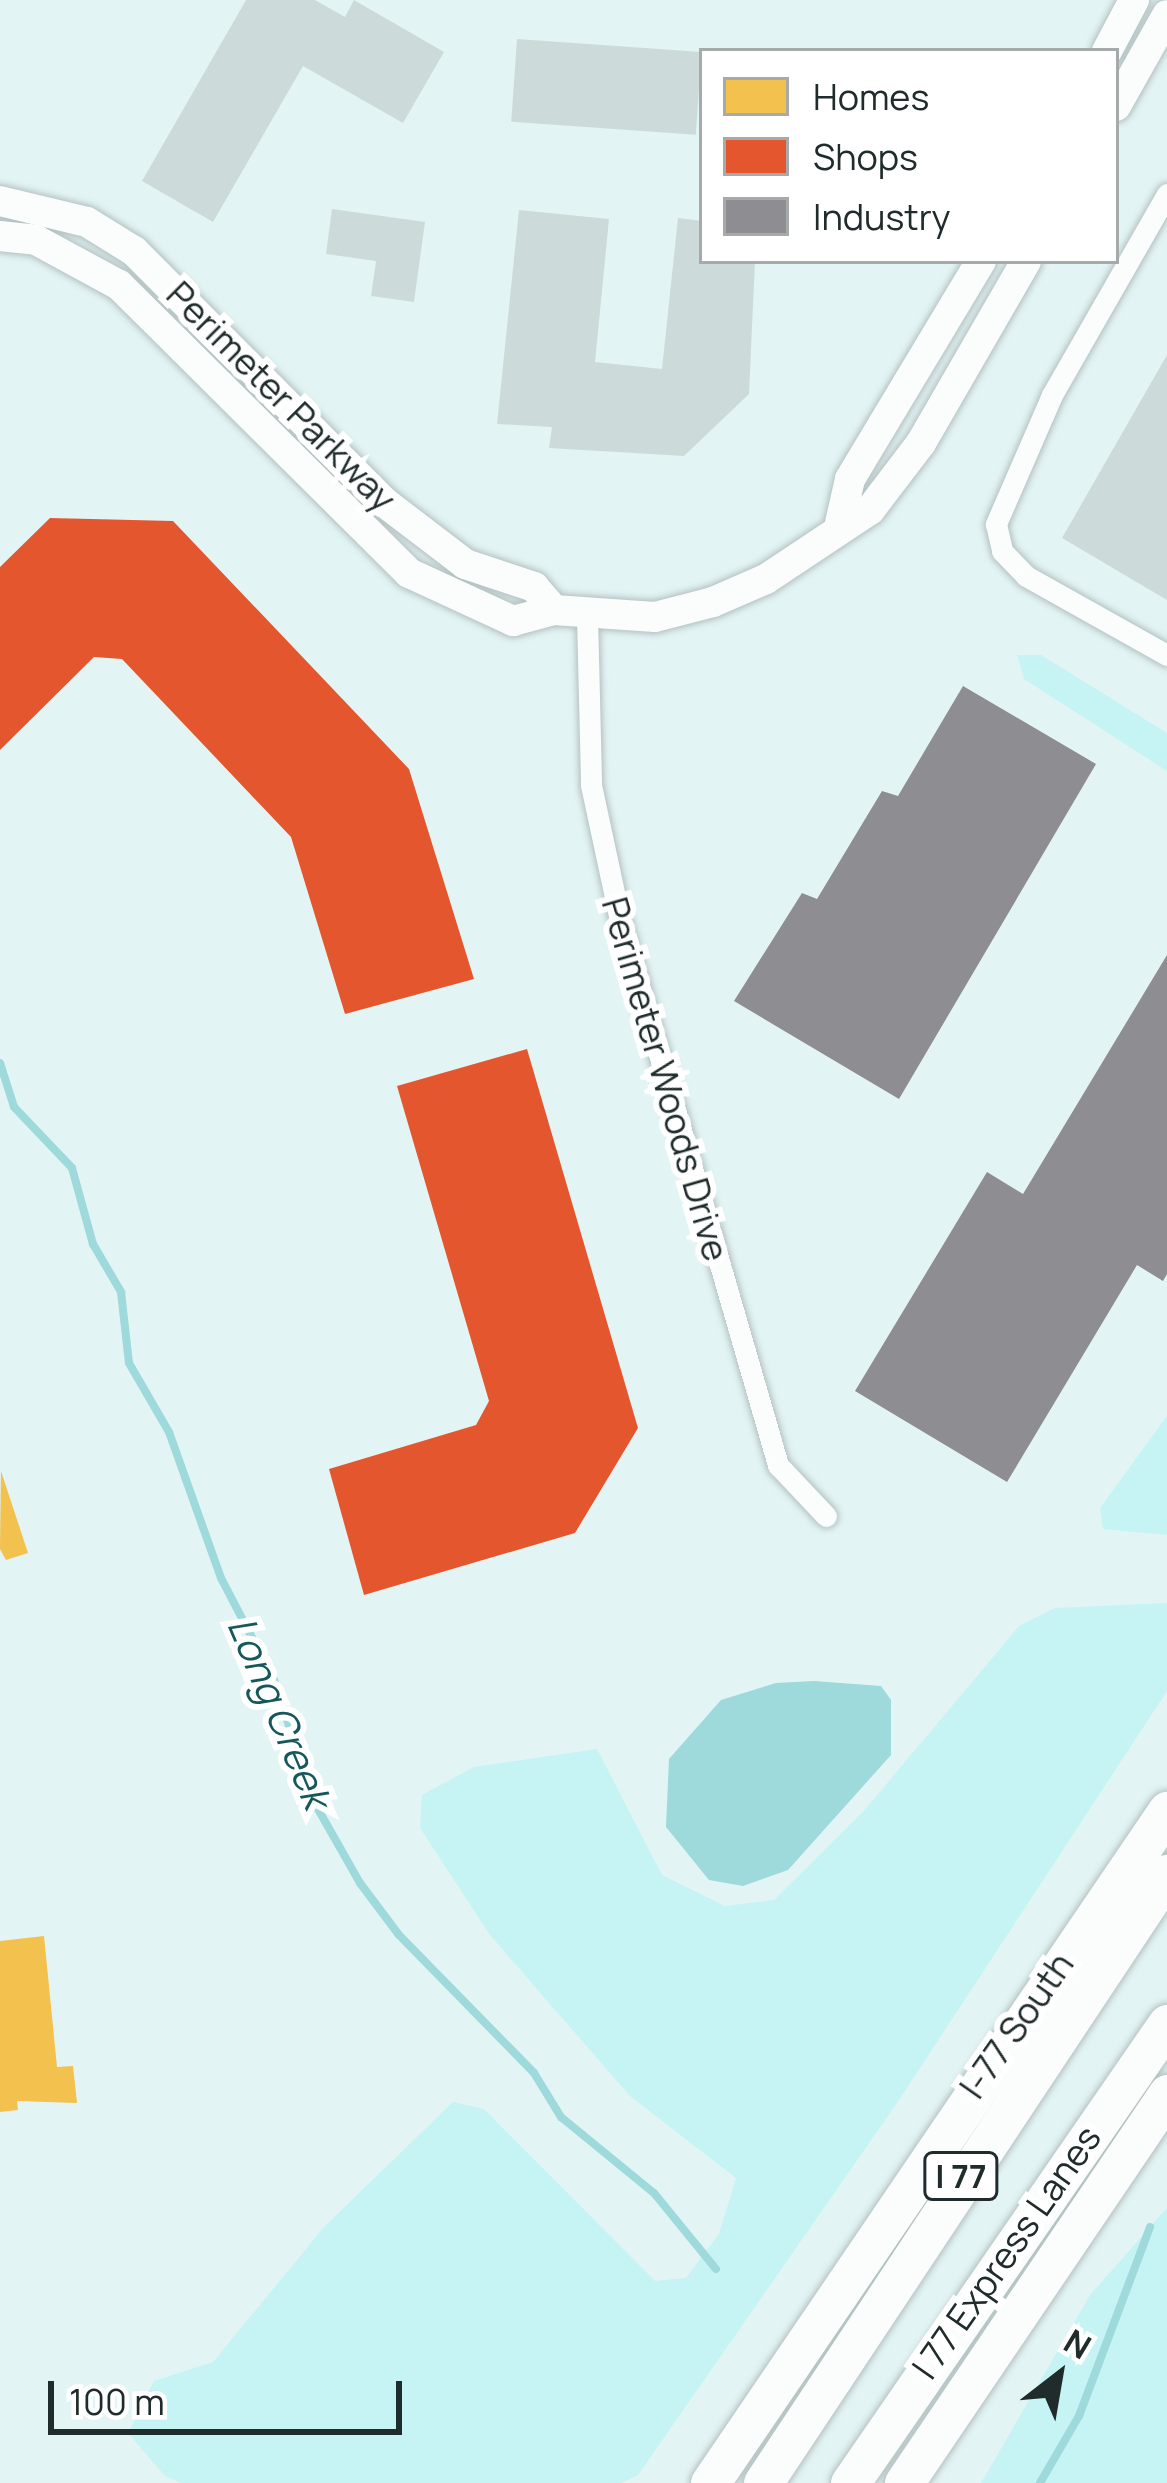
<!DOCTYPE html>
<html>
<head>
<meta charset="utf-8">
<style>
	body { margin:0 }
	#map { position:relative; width:1167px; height:2483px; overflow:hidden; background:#e3f4f4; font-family:Manrope,sans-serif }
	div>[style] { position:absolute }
	.green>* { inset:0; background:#c6f3f4 }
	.water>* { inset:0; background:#9ed9db }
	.homes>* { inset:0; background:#f2c14e }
	.shops>* { inset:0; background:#e4572e }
	.industry>* { inset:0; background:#8d8d92 }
	.stream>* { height:8px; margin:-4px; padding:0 4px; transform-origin:4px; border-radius:4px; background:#9ed9db }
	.building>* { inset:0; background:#ccdada; transform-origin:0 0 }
	.roads { filter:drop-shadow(0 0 3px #b4c1c1) drop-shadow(0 0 3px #b4c1c1) }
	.street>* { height:21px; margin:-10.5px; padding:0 10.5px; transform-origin:10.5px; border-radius:10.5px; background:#fbfdfd }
	.secondary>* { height:30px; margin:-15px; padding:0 15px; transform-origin:15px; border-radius:15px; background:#fbfdfd }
	.highway>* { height:39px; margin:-19.5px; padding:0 19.5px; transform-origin:19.5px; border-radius:19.5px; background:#fbfdfd }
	span { translate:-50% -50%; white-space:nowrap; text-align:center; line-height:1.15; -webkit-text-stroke:12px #fff; paint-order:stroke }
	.shield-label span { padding:3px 9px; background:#fff; border:3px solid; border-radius:9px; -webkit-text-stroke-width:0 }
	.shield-label { font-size:33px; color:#202b2b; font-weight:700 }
	.street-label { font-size:36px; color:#202b2b }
	.water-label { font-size:39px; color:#15585a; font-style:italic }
	.legend { position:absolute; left:699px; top:48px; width:420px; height:216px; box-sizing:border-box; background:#fff; border:3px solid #a6aaaa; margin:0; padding:15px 21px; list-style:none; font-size:36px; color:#202b2b }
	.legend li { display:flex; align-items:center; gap:24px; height:60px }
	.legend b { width:60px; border:3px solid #a6aaaa }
	.north { position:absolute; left:999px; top:2315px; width:120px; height:120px; -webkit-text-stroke:9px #fff; paint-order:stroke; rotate:31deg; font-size:33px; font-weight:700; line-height:48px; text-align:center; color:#202b2b }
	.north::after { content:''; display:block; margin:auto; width:42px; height:54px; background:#202b2b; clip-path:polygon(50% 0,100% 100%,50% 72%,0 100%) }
	.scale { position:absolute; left:48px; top:2381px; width:354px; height:54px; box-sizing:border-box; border:6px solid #202b2b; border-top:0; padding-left:15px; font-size:36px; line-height:42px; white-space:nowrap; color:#202b2b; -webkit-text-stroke:9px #fff; paint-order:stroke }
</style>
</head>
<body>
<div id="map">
	<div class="green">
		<div style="clip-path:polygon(1017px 655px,1041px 655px,1167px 733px,1167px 771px,1024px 679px)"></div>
		<div style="clip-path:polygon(1167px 1416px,1167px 1535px,1103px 1529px,1100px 1508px)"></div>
		<div style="clip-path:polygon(1167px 1603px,1167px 1691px,899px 2100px,638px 2475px,621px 2483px,181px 2483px,165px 2476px,128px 2433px,154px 2381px,213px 2362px,324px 2227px,453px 2102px,484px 2109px,655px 2281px,686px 2278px,719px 2234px,736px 2178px,630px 2096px,490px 1935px,420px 1828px,422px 1795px,474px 1767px,597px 1749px,662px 1875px,725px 1906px,774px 1900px,863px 1812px,1019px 1626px,1055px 1608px)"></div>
		<div style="clip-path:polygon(1167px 2208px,1167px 2483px,981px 2483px,1090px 2295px)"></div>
	</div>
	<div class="water">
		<div style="clip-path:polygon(814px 1681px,881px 1686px,891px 1700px,891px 1755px,788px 1870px,743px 1886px,709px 1880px,666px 1827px,669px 1759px,721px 1700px,776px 1683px)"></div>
	</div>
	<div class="homes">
		<div style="clip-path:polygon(1px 1471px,28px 1553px,6px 1560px,0 1549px)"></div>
		<div style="clip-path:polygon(44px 1936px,57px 2067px,73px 2066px,77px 2103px,17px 2101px,18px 2110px,0 2112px,0 1941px)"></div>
	</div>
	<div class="shops">
		<div style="clip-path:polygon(50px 518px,173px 521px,409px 769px,474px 979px,345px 1014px,291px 837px,122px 659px,94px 657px,0 750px,0 567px)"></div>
		<div style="clip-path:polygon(527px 1049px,638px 1428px,575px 1533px,364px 1595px,329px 1469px,476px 1425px,489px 1401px,397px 1086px)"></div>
	</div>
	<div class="industry">
		<div style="clip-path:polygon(963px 686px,1096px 764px,899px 1099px,734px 1001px,802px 893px,817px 899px,882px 791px,898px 796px)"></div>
		<div style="clip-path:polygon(1167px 955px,1167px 1274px,1163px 1281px,1137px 1265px,1007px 1482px,855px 1391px,987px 1172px,1023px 1194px)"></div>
	</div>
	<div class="stream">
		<div style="left:0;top:1063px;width:46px;rotate:72.3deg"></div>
		<div style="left:14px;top:1107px;width:84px;rotate:46.4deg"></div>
		<div style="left:72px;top:1168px;width:79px;rotate:74.6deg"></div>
		<div style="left:93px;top:1244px;width:56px;rotate:59.7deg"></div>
		<div style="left:121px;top:1292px;width:71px;rotate:83.6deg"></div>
		<div style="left:129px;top:1363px;width:80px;rotate:59.9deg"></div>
		<div style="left:169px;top:1432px;width:155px;rotate:70.4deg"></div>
		<div style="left:221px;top:1578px;width:115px;rotate:62.5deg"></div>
		<div style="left:274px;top:1680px;width:128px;rotate:71.8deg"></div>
		<div style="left:314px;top:1802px;width:93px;rotate:60.4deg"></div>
		<div style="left:360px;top:1883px;width:65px;rotate:53.1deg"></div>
		<div style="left:399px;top:1935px;width:193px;rotate:45.6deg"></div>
		<div style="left:534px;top:2073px;width:52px;rotate:58.5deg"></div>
		<div style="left:561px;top:2117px;width:120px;rotate:39.3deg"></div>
		<div style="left:654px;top:2193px;width:98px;rotate:50.8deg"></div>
		<div style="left:1040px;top:2483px;width:78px;rotate:-59.8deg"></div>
		<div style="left:1079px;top:2416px;width:202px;rotate:-69.4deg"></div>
	</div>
	<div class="building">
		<div style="clip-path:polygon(246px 0,315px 0,345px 17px,354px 0,444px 52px,403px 123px,303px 66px,213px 222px,142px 181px)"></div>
		<div style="left:517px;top:39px;width:185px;height:83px;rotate:4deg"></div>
		<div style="clip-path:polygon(332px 209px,425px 222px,414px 302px,371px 296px,376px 261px,326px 254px)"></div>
		<div style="clip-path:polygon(519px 210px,609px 219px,595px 362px,662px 369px,678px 218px,702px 221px,702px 261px,755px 261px,749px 394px,684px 456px,549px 448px,552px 427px,497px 424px)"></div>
		<div style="clip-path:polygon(1167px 355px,1167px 600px,1062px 538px)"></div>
	</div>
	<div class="roads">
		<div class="street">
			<div style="left:1167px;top:194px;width:232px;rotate:119.8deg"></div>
			<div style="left:1052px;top:395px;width:141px;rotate:113.5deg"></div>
			<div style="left:996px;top:524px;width:28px;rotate:77deg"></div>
			<div style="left:1002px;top:551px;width:35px;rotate:46deg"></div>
			<div style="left:1026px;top:576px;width:162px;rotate:29.3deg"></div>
			<div style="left:587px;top:616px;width:169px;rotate:88.6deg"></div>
			<div style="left:591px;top:785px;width:134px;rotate:77.9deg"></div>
			<div style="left:619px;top:916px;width:572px;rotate:73.85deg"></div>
			<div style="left:778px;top:1465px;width:70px;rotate:46.7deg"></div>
		</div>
		<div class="secondary">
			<div style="left:1107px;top:51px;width:58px;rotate:-62.1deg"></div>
			<div style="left:1116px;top:106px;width:104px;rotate:-60.7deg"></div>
			<div style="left:0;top:201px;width:89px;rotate:13.6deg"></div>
			<div style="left:87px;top:222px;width:55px;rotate:31.7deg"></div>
			<div style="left:134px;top:251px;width:354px;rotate:45.1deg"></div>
			<div style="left:384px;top:502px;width:102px;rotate:37.4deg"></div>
			<div style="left:465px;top:564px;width:73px;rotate:18.4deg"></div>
			<div style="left:534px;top:587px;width:30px;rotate:49deg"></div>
			<div style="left:0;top:236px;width:36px;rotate:6deg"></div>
			<div style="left:36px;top:240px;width:94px;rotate:28.5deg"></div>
			<div style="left:119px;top:285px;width:409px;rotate:44.8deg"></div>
			<div style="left:409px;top:573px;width:115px;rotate:24.8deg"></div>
			<div style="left:513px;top:621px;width:42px;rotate:-15deg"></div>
			<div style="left:554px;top:610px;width:101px;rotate:4deg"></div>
			<div style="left:655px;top:617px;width:60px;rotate:-14.5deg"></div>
			<div style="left:713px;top:602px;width:58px;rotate:-23.5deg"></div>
			<div style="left:766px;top:579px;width:125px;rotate:-33.6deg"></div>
			<div style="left:870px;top:510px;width:84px;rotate:-52.7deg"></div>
			<div style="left:921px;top:443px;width:210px;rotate:-60deg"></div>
			<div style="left:840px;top:523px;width:45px;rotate:-77.2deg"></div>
			<div style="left:850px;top:479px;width:254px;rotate:-59deg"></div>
		</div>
		<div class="highway">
			<div style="left:710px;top:2483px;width:813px;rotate:-55.78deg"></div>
			<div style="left:763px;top:2483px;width:731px;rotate:-56.44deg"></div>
			<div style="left:850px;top:2483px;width:558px;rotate:-55.37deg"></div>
			<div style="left:904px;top:2483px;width:470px;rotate:-55.9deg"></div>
		</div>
	</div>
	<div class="shield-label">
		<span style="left:961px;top:2176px">I 77</span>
	</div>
	<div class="street-label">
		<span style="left:282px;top:396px;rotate:45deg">Perimeter Parkway</span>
		<span style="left:666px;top:1079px;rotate:74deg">Perimeter Woods Drive</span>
		<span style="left:1016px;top:2025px;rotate:-55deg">I-77 South</span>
		<span style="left:1006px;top:2252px;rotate:-55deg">I 77 Express Lanes</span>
	</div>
	<div class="water-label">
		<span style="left:280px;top:1712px;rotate:67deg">Long Creek</span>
	</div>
	<ul class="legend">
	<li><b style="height:33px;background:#f2c14e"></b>Homes</li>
	<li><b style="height:33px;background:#e4572e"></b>Shops</li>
	<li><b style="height:33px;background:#8d8d92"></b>Industry</li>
	</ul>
	<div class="north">N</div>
	<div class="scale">100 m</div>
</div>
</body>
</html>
